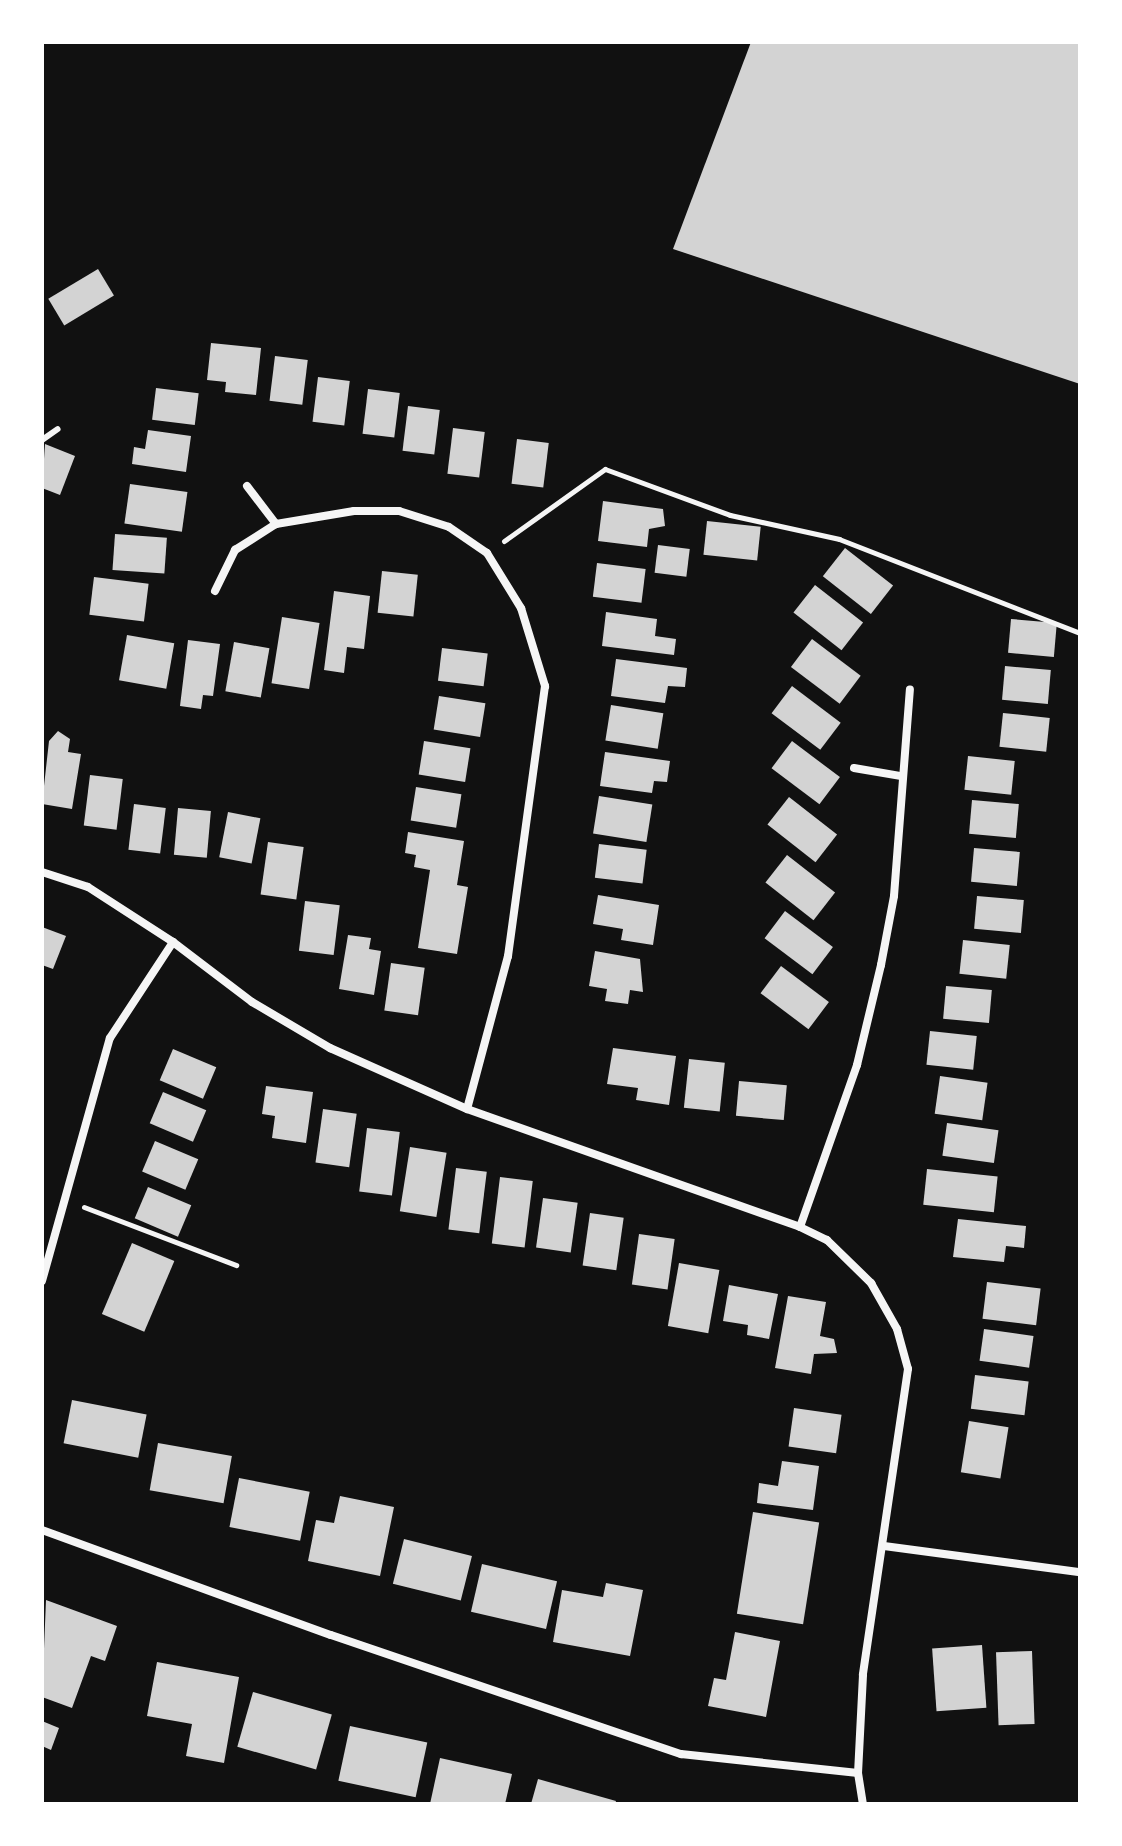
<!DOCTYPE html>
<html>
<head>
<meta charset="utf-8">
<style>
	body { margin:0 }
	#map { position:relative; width:1122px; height:1846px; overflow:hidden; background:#111; font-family:Mulish,sans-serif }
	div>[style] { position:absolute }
	.building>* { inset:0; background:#d3d3d3; transform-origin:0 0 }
	.path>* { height:5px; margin:-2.5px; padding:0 2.5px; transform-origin:2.5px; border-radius:2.5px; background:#f5f5f5 }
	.service>* { height:6px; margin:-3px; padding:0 3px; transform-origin:3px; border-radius:3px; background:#f5f5f5 }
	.minor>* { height:8px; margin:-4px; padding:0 4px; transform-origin:4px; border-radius:4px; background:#f5f5f5 }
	span { translate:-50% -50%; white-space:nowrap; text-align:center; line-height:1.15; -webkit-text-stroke:6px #fff; paint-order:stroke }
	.frame { position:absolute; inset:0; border:44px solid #fff; pointer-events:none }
</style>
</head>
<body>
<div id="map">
	<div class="building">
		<div style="clip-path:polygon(751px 42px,1080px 42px,1080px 384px,673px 249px)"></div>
		<div style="left:98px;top:269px;width:31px;height:58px;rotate:59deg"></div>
		<div style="clip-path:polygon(211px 343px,261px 348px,256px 395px,225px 392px,226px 382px,207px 380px)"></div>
		<div style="left:275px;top:356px;width:33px;height:45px;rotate:7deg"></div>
		<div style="left:318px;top:377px;width:32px;height:45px;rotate:7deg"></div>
		<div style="left:156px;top:388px;width:43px;height:32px;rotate:7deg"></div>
		<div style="left:368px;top:389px;width:32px;height:45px;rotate:7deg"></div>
		<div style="left:408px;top:406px;width:32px;height:45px;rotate:7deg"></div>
		<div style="left:453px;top:428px;width:32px;height:46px;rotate:7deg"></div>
		<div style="clip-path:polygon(148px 430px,191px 436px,186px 472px,132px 464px,134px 447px,145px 449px)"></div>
		<div style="left:517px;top:439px;width:32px;height:45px;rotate:7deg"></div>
		<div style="clip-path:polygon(45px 444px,75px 456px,60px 495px,42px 488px)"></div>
		<div style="left:130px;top:484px;width:58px;height:40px;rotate:8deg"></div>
		<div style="clip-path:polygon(603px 501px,663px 509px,665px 526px,649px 529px,647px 547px,598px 541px)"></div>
		<div style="left:707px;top:521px;width:54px;height:34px;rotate:6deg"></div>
		<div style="left:115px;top:534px;width:52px;height:36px;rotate:4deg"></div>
		<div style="left:658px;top:545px;width:32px;height:28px;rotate:7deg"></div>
		<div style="left:845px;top:548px;width:61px;height:36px;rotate:38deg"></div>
		<div style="left:597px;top:563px;width:49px;height:34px;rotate:7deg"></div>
		<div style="left:382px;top:571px;width:36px;height:42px;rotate:6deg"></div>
		<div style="left:94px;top:577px;width:55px;height:38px;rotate:7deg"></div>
		<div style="left:815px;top:585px;width:61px;height:35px;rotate:38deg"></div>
		<div style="clip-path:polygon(334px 591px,370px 596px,364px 649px,347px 647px,344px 673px,324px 670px)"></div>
		<div style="clip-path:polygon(606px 612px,657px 619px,655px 636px,676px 639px,674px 655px,602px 646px)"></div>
		<div style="left:282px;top:617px;width:38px;height:67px;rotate:9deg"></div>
		<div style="left:1011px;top:619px;width:46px;height:34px;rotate:5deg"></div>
		<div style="left:127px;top:635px;width:48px;height:46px;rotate:10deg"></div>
		<div style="left:812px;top:639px;width:61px;height:35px;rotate:37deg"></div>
		<div style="clip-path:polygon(188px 640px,220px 644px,213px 696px,203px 695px,201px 709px,180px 706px)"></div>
		<div style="left:234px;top:642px;width:36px;height:50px;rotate:10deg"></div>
		<div style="left:442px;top:648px;width:46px;height:33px;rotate:7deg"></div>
		<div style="clip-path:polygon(616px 659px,687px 668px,685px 687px,668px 686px,665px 703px,611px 696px)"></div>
		<div style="left:1005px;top:666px;width:46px;height:34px;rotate:5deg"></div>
		<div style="left:792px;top:686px;width:61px;height:34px;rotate:37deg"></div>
		<div style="left:439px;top:696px;width:47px;height:34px;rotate:9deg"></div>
		<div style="left:611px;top:705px;width:53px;height:36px;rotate:9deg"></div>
		<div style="left:1003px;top:713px;width:47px;height:34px;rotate:6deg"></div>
		<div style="clip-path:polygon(58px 731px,70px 739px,68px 752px,81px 754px,72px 809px,42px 804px,49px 741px)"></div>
		<div style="left:424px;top:741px;width:47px;height:34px;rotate:9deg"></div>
		<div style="left:792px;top:741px;width:60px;height:34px;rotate:37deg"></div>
		<div style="clip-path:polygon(605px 752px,670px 761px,667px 782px,654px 781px,652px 793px,600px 786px)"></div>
		<div style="left:968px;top:756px;width:47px;height:34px;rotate:6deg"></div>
		<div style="left:90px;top:775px;width:33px;height:51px;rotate:7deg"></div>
		<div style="left:416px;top:787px;width:46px;height:34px;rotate:9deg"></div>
		<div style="left:599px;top:796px;width:54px;height:38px;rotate:9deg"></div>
		<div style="left:789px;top:797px;width:61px;height:35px;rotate:38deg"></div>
		<div style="left:972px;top:800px;width:47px;height:34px;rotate:5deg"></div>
		<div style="left:134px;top:804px;width:32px;height:46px;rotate:7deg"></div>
		<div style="left:178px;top:808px;width:33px;height:47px;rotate:5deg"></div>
		<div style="left:228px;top:812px;width:33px;height:46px;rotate:11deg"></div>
		<div style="clip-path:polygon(408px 832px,464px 841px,457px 885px,468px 887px,457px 954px,418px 948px,430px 870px,414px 867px,416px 855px,405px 853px)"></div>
		<div style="left:268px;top:842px;width:36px;height:53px;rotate:8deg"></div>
		<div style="left:599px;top:844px;width:48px;height:34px;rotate:7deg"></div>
		<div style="left:974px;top:848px;width:46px;height:34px;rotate:5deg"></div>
		<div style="left:787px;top:855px;width:61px;height:35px;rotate:38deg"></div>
		<div style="clip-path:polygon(598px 895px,659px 905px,653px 945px,621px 940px,623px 929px,593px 924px)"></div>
		<div style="left:977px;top:896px;width:47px;height:33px;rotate:5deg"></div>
		<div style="left:305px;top:901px;width:35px;height:50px;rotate:7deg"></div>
		<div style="left:785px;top:911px;width:60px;height:34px;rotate:37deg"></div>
		<div style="clip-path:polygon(42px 927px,66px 936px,53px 969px,42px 965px)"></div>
		<div style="clip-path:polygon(348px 935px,371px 938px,369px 949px,381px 951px,374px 995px,339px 989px)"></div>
		<div style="left:963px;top:940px;width:47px;height:34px;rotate:6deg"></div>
		<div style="clip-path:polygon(595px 951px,640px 959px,643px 992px,630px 990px,628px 1004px,605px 1001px,607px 989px,589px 986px)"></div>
		<div style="left:391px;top:963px;width:34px;height:48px;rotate:8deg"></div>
		<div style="left:781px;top:966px;width:60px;height:34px;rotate:37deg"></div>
		<div style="left:946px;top:986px;width:46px;height:33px;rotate:5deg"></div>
		<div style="left:930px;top:1031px;width:47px;height:34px;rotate:6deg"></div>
		<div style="clip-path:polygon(613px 1048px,676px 1056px,669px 1105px,636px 1100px,638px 1088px,607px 1084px)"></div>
		<div style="left:173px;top:1049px;width:47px;height:34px;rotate:23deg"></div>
		<div style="left:689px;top:1059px;width:36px;height:49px;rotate:6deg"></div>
		<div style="left:940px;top:1076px;width:48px;height:38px;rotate:8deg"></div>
		<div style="left:739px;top:1081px;width:48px;height:35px;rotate:5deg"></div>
		<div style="clip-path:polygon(266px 1086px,313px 1092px,306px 1143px,272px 1138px,275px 1116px,262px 1114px)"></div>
		<div style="left:163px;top:1092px;width:47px;height:34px;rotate:23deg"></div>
		<div style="left:323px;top:1109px;width:34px;height:54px;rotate:8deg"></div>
		<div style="left:947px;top:1123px;width:52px;height:33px;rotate:8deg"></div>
		<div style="left:367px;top:1128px;width:33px;height:64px;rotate:7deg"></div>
		<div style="left:155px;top:1141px;width:47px;height:33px;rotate:23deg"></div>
		<div style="left:410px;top:1147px;width:37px;height:65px;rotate:9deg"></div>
		<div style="left:456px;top:1168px;width:31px;height:62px;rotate:7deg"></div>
		<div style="left:927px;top:1169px;width:71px;height:36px;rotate:6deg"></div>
		<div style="left:500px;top:1177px;width:33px;height:67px;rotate:7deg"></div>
		<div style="left:148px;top:1187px;width:47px;height:34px;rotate:23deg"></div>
		<div style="left:543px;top:1198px;width:35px;height:50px;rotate:8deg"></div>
		<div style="left:590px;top:1213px;width:34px;height:53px;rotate:8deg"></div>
		<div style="clip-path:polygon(958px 1219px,1026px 1226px,1024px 1248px,1006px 1246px,1004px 1262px,953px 1257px)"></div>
		<div style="left:639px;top:1234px;width:36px;height:51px;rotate:8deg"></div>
		<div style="left:132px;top:1243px;width:46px;height:77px;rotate:23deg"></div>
		<div style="left:679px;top:1263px;width:41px;height:64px;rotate:10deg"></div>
		<div style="left:987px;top:1282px;width:54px;height:37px;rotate:7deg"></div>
		<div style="clip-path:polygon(729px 1285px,778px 1294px,769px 1339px,747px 1335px,748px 1325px,723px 1321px)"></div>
		<div style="clip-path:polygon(788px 1296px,826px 1302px,820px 1336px,834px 1339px,837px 1353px,814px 1354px,811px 1374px,775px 1368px)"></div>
		<div style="left:984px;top:1329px;width:50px;height:32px;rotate:8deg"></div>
		<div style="left:975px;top:1375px;width:54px;height:34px;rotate:7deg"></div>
		<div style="left:72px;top:1400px;width:76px;height:44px;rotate:11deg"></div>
		<div style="left:794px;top:1408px;width:48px;height:39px;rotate:8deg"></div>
		<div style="left:969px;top:1421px;width:40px;height:52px;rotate:9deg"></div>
		<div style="left:158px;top:1443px;width:75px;height:48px;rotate:10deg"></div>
		<div style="clip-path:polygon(782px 1461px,819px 1466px,813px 1510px,757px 1503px,759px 1483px,778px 1486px)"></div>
		<div style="left:239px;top:1478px;width:72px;height:50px;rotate:11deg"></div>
		<div style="clip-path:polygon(340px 1496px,394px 1507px,380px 1576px,308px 1561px,316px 1520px,334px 1523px)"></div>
		<div style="left:753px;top:1512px;width:67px;height:103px;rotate:9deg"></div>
		<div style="left:404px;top:1539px;width:70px;height:46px;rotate:14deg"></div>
		<div style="left:482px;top:1564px;width:77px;height:49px;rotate:13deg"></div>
		<div style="clip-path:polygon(606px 1583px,643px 1590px,630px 1656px,553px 1642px,562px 1590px,603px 1597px)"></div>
		<div style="clip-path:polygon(46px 1600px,117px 1626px,105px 1661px,91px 1656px,72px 1708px,42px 1697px)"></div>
		<div style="clip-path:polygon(735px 1632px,780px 1641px,766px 1717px,708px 1706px,714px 1678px,726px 1680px)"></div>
		<div style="left:982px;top:1645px;width:63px;height:50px;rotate:86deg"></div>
		<div style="left:1032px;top:1651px;width:73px;height:36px;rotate:88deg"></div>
		<div style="clip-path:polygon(157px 1662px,239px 1677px,224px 1763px,186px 1756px,192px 1724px,147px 1716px)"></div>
		<div style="left:253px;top:1692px;width:82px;height:57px;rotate:16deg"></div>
		<div style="clip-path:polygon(42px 1721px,59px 1728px,51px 1750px,42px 1746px)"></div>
		<div style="left:350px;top:1726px;width:79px;height:56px;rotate:12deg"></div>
		<div style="clip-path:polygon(440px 1758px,512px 1774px,505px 1804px,430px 1804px)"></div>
		<div style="clip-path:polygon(538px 1779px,616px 1801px,615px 1804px,531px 1804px)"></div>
	</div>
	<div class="path">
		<div style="left:504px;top:541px;width:124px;rotate:-35.5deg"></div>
		<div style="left:605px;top:469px;width:133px;rotate:20.2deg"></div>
		<div style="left:730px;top:515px;width:112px;rotate:12.4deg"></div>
		<div style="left:839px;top:539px;width:259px;rotate:21.3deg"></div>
		<div style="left:84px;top:1207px;width:163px;rotate:20.9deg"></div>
	</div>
	<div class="service">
		<div style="left:42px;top:440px;width:19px;rotate:-35deg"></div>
	</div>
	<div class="minor">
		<div style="left:247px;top:486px;width:48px;rotate:52.7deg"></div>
		<div style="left:215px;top:591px;width:46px;rotate:-64deg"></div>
		<div style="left:235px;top:550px;width:49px;rotate:-32.4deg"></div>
		<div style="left:276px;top:524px;width:79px;rotate:-9.5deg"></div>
		<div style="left:354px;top:511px;width:45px"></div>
		<div style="left:399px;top:511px;width:52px;rotate:17.7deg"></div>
		<div style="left:449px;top:527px;width:46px;rotate:34.4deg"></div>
		<div style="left:487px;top:553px;width:65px;rotate:58.3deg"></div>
		<div style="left:521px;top:608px;width:82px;rotate:72.9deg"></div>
		<div style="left:545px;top:686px;width:273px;rotate:97.8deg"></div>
		<div style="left:508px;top:956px;width:158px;rotate:105deg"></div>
		<div style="left:854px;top:768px;width:48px;rotate:9.7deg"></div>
		<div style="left:42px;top:872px;width:48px;rotate:18.1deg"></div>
		<div style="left:88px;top:887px;width:101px;rotate:32.9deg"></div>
		<div style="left:173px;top:942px;width:99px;rotate:37.2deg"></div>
		<div style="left:252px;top:1002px;width:91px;rotate:30.5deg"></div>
		<div style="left:330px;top:1048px;width:150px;rotate:24deg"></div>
		<div style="left:467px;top:1109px;width:353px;rotate:19.5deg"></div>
		<div style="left:800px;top:1227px;width:30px;rotate:26deg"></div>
		<div style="left:827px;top:1240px;width:62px;rotate:44.3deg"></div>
		<div style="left:871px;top:1283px;width:53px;rotate:60.5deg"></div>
		<div style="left:897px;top:1329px;width:41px;rotate:74.6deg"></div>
		<div style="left:908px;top:1369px;width:309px;rotate:98.4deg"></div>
		<div style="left:863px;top:1675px;width:98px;rotate:92.9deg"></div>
		<div style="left:858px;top:1773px;width:31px;rotate:81deg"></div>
		<div style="left:800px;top:1227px;width:172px;rotate:-70.6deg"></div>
		<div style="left:857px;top:1065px;width:103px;rotate:-76.5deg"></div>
		<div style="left:881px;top:965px;width:70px;rotate:-79.3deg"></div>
		<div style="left:894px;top:896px;width:207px;rotate:-85.6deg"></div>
		<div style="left:42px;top:1281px;width:252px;rotate:-74.4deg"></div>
		<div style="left:110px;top:1038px;width:115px;rotate:-56.7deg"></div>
		<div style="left:42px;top:1530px;width:307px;rotate:20deg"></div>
		<div style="left:331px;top:1635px;width:370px;rotate:18.8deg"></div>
		<div style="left:681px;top:1754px;width:178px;rotate:6.1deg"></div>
		<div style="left:884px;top:1546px;width:198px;rotate:7.6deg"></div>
	</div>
	<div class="frame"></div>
</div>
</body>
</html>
